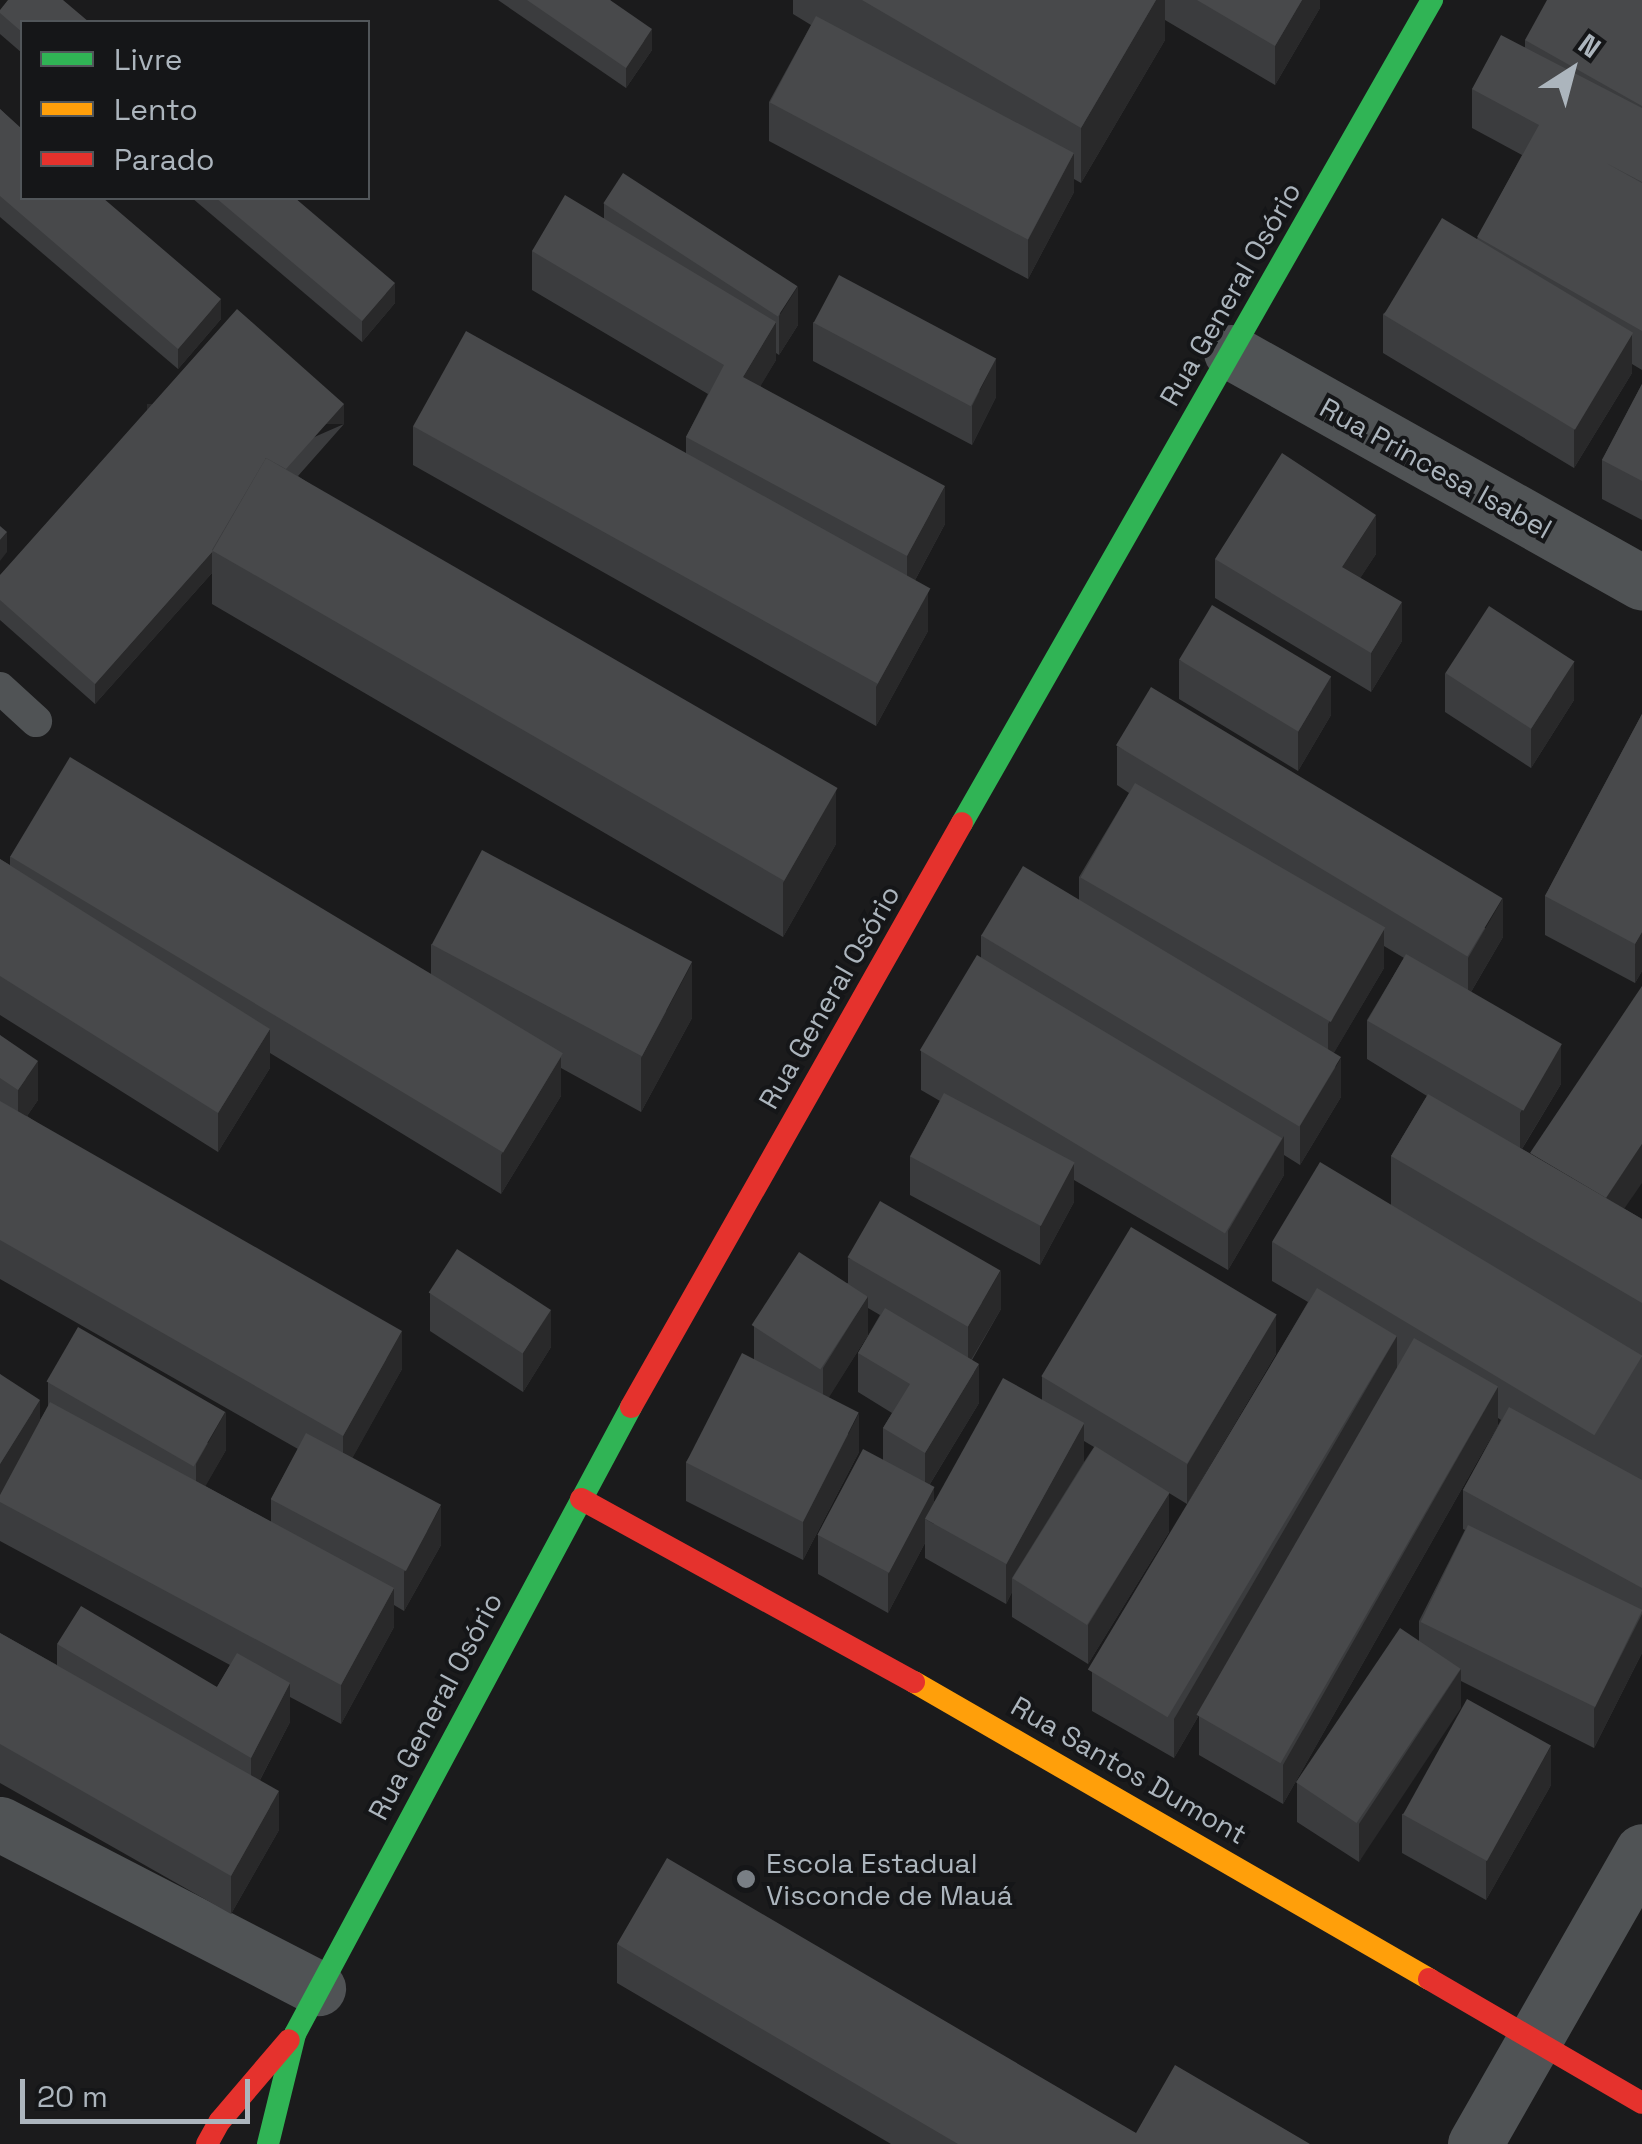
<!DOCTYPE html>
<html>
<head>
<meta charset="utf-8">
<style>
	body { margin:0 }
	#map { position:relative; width:1642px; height:2144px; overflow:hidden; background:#1b1b1c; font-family:"Space Grotesk",sans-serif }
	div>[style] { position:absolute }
	.lane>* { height:32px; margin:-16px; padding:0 16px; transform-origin:16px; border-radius:16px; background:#505355 }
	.street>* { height:55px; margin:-27.5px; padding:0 27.5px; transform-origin:27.5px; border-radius:27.5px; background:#505355 }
	.fast>* { height:22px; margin:-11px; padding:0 11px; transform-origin:11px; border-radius:11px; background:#30b455 }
	.slow>* { height:22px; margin:-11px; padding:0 11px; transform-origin:11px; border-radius:11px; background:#ff9f0a }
	.jam>* { height:22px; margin:-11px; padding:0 11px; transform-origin:11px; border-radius:11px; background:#e5322d }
	.wall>* { inset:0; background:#3b3c3e }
	.shaded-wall>* { inset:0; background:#29292a; transform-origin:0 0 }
	.building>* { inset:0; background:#48494b; transform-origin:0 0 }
	.dots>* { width:28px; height:28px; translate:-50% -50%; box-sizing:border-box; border:5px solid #151618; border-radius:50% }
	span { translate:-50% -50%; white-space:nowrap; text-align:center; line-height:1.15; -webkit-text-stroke:8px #151618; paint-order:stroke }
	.street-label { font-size:28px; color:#acb5bd }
	.poi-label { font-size:28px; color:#acb5bd }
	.left { translate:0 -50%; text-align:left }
	.legend { position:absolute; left:20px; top:20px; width:350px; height:180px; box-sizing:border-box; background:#151618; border:2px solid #51565a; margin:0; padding:12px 18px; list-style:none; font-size:30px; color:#acb5bd }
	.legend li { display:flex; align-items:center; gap:20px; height:50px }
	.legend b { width:50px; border:2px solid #51565a }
	.north { position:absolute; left:1522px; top:20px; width:100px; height:100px; -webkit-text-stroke:8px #151618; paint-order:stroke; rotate:36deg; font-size:28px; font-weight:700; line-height:40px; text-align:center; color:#acb5bd }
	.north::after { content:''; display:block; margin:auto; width:35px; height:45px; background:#acb5bd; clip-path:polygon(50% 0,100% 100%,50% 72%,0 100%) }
	.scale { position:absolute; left:20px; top:2079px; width:230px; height:45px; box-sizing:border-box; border:5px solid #acb5bd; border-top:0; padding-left:12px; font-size:30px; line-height:35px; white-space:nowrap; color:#acb5bd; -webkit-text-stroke:8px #151618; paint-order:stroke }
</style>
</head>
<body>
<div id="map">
	<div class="lane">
		<div style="left:0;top:688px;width:49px;rotate:42.5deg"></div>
	</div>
	<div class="street">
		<div style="left:1231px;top:352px;width:471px;rotate:29.3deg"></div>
		<div style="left:0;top:1824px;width:358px;rotate:27.3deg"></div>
		<div style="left:1475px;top:2144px;width:337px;rotate:-60.3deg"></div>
	</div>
	<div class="fast">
		<div style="left:962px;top:823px;width:948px;rotate:-60.27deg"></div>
		<div style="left:268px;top:2144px;width:113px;rotate:-76.2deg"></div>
		<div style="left:295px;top:2034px;width:711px;rotate:-61.81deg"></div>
	</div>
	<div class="slow">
		<div style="left:914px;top:1682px;width:595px;rotate:29.97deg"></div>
	</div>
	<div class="jam">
		<div style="left:631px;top:1407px;width:671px;rotate:-60.46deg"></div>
		<div style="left:581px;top:1499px;width:380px;rotate:28.8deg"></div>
		<div style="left:1429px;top:1979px;width:246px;rotate:30.2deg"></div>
		<div style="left:207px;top:2144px;width:26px;rotate:-61deg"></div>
		<div style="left:220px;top:2121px;width:106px;rotate:-49.6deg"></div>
	</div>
	<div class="wall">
		<div style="clip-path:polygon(498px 0,610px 0,652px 50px,626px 88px)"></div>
		<div style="clip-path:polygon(793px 0,1320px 0,1320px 8px,1275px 85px,1165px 20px,1165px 40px,1081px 183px,1074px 179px,1074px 192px,1028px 279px,769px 141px,769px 102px,811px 25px,793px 14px)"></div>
		<div style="clip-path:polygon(1642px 0,1642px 370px,1632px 364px,1632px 373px,1574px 468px,1383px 353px,1383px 314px,1477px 239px,1522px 155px,1472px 128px,1472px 89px,1525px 47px,1525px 40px)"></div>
		<div style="clip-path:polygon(0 10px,22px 22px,22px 53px,0 34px)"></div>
		<div style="clip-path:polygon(0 109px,221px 319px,178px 369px,0 217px)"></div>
		<div style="clip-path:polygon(192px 198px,295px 198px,395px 303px,362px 342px)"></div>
		<div style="clip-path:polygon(604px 203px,798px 325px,779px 355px,776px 353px,776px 360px,760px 386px,945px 524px,913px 584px,928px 631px,876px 726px,413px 465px,413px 426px,686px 456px,686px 437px,708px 394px,532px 290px,532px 251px,604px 218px)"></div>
		<div style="clip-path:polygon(813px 322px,996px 397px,972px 445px,813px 361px)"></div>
		<div style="clip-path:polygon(1642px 384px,1642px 520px,1602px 499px,1602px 460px)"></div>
		<div style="clip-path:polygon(344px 424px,298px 476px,836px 844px,783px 937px,212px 604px,212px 573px,95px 704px,0 620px,0 575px)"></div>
		<div style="clip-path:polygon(1376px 554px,1360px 578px,1402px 641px,1371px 692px,1215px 598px,1215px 559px)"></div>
		<div style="clip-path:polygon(1179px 660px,1331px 715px,1298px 771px,1179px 699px)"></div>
		<div style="clip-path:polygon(1445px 673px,1574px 700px,1531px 768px,1445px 712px)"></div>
		<div style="clip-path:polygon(1642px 714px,1642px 971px,1635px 983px,1545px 935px,1545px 896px)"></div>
		<div style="clip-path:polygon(1117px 746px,1503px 937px,1471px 992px,1561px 1084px,1522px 1149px,1642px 1219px,1642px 1653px,1594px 1748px,1461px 1681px,1359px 1862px,1297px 1822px,1297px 1783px,1419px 1641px,1419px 1621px,1465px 1530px,1463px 1529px,1463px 1490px,1501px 1420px,1498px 1418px,1498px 1425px,1283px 1804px,1199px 1755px,1199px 1716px,1230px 1662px,1174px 1758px,1092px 1711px,1092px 1672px,1308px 1302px,1272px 1281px,1272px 1242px,1391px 1205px,1391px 1156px,1427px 1096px,1367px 1059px,1367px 1020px,1404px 958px,1384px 946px,1384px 968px,1333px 1054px,1341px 1097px,1300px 1165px,1284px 1155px,1284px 1175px,1228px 1270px,1074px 1180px,1074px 1202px,1040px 1265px,910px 1195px,910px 1156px,940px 1101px,921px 1090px,921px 1051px,981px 958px,981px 935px,1079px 900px,1079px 877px,1129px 793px,1117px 785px)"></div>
		<div style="clip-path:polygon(10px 856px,431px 978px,431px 944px,692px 1018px,641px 1112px,561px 1068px,561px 1096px,501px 1194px,270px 1053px,270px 1068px,218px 1152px,0 1015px,0 859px,10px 865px)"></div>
		<div style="clip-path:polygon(0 1035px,38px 1100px,27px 1116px,402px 1369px,352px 1458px,441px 1545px,404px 1611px,394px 1605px,394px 1627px,341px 1724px,290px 1697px,290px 1722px,260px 1780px,279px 1830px,231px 1914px,0 1783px,0 1633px,57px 1665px,57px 1644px,217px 1687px,230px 1665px,0 1541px,0 1374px,40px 1420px,48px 1407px,48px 1382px,226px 1450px,205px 1486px,271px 1522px,271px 1499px,298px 1449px,0 1279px)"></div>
		<div style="clip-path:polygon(evenodd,848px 1258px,1001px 1309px,972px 1360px,979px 1403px,930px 1484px,934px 1502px,1042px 1400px,1042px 1376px,1276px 1354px,1187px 1504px,1169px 1493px,1169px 1532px,1088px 1664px,1012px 1617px,1012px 1592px,1006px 1604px,925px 1558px,925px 1543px,888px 1613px,818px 1574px,818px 1535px,883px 1460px,883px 1428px,892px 1413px,858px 1392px,858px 1353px,880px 1315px,868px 1308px,868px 1335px,828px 1398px,859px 1452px,803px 1560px,686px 1501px,686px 1462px,754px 1359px,754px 1326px,848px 1283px,848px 1258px,1084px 1441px,1094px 1447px,1084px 1462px,1084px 1441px)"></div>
		<div style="clip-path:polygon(430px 1293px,551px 1347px,523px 1392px,430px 1331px)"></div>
		<div style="clip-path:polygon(1551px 1785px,1486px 1900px,1402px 1853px,1402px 1814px)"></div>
		<div style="clip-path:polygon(617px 1944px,1136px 2133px,1310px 2144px,891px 2144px,617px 1983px)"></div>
	</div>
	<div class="shaded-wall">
		<div style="clip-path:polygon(1156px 0,1165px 0,1165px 40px,1081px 183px,1081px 128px)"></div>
		<div style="clip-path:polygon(1302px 0,1320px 0,1320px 8px,1275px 85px,1275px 46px)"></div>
		<div style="clip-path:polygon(652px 29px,652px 50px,626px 88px,626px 68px)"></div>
		<div style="clip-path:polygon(1074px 153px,1074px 192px,1028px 279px,1028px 240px)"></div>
		<div style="clip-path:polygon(395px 283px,395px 303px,362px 342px,362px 321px)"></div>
		<div style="clip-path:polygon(798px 286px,798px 325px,779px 355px,779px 316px)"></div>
		<div style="clip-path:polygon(221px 299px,221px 319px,178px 369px,178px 349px)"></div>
		<div style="clip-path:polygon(776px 322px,776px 360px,743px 416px,743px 377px)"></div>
		<div style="clip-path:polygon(1632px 334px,1632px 373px,1574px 468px,1574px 429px)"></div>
		<div style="clip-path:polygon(996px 358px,996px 397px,972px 445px,972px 406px)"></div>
		<div style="left:344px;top:404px;width:20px;height:197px;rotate:90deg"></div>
		<div style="clip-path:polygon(945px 486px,945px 524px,907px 595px,907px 556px)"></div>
		<div style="clip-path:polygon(1376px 515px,1376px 554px,1342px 606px,1342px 567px)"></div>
		<div style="clip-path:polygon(7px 532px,7px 552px,0 561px,0 540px)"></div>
		<div style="clip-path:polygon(212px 552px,212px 573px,95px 704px,95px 684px)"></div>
		<div style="clip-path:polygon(928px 592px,928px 631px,876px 726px,876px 687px)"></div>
		<div style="clip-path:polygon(1402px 602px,1402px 641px,1371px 692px,1371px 653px)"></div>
		<div style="clip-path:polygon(1574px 662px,1574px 700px,1531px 768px,1531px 729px)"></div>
		<div style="clip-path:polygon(1331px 676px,1331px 715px,1298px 771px,1298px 732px)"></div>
		<div style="clip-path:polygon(836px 790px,836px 844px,783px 937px,783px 883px)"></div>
		<div style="clip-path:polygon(1503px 898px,1503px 937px,1468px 997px,1468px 958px)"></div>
		<div style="clip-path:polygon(1384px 929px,1384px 968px,1328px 1063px,1328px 1024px)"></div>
		<div style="clip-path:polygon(1642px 932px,1642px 971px,1635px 983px,1635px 944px)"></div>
		<div style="clip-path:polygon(692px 963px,692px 1018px,641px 1112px,641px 1058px)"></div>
		<div style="clip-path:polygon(270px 1029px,270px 1068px,218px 1152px,218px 1113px)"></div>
		<div style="clip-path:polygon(1561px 1045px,1561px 1084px,1520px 1152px,1520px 1113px)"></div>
		<div style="clip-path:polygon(561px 1057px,561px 1096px,501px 1194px,501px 1155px)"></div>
		<div style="clip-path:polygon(1341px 1058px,1341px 1097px,1300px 1165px,1300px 1126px)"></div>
		<div style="clip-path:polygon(38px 1061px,38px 1100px,18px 1129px,18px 1090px)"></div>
		<div style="clip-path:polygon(1284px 1136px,1284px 1175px,1228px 1270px,1228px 1231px)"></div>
		<div style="clip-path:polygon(1642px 1144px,1642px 1183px,1602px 1241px,1602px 1203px)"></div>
		<div style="clip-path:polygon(1074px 1163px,1074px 1202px,1040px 1265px,1040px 1226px)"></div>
		<div style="clip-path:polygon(1001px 1270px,1001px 1309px,968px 1365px,968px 1326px)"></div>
		<div style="clip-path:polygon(868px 1296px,868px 1335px,823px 1407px,823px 1368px)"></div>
		<div style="clip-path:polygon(551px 1309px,551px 1347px,523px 1392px,523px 1353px)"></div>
		<div style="clip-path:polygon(1276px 1315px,1276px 1354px,1187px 1504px,1187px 1465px)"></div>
		<div style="clip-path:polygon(402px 1331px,402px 1369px,343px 1475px,343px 1436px)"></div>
		<div style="clip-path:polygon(1397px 1336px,1397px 1375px,1174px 1758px,1174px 1719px)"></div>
		<div style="clip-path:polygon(979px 1364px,979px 1403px,925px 1492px,925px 1453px)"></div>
		<div style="clip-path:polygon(1498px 1387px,1498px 1425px,1283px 1804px,1283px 1765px)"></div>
		<div style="clip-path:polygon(40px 1400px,40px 1439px,0 1502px,0 1464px)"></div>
		<div style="clip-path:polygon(226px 1411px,226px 1450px,196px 1503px,196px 1464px)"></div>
		<div style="clip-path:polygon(859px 1413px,859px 1452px,803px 1560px,803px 1522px)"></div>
		<div style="clip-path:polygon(1084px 1423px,1084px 1462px,1012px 1578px,1012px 1592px,1006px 1604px,1006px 1565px)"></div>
		<div style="clip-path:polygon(934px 1487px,934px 1524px,925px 1519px,925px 1543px,888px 1613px,888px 1574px)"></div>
		<div style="clip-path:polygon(1169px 1493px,1169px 1532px,1088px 1664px,1088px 1625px)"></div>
		<div style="clip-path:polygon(441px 1506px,441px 1545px,404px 1611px,404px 1572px)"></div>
		<div style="clip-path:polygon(394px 1588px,394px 1627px,341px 1724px,341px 1685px)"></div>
		<div style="clip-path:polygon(1642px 1614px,1642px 1653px,1594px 1748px,1594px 1709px)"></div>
		<div style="clip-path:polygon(1461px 1669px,1461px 1708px,1359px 1862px,1359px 1824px)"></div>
		<div style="clip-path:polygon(290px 1683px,290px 1722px,251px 1797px,251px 1758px)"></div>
		<div style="clip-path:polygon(1551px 1746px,1551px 1785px,1486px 1900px,1486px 1861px)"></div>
		<div style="clip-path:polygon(279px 1791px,279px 1830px,231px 1914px,231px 1876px)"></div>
	</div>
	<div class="building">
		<div style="clip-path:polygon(8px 0,63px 0,89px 22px,22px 22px,22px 32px,0 13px,0 10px)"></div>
		<div style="clip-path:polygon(527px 0,610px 0,652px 29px,626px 68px)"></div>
		<div style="clip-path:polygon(862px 0,1156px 0,1081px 128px)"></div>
		<div style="clip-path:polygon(1197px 0,1302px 0,1275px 46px)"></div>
		<div style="clip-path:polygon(1547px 0,1642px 0,1642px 106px,1525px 40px)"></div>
		<div style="left:816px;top:16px;width:292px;height:98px;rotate:28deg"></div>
		<div style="clip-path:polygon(1501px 35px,1642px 108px,1642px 182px,1606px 163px,1642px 183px,1642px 331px,1477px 237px,1539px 125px,1472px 89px)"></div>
		<div style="clip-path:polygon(0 109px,22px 129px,22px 198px,103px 198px,221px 299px,178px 349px,0 196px)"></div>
		<div style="left:623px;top:173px;width:208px;height:36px;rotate:33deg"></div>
		<div style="clip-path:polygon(565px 195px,776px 322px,743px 377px,945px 486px,907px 556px,686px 437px,724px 365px,532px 251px)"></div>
		<div style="clip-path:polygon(216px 198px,295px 198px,395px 283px,362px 321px)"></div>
		<div style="left:1442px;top:218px;width:223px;height:113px;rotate:31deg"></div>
		<div style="left:839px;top:275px;width:178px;height:54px;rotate:28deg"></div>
		<div style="clip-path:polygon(237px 309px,344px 404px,286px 469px,266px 458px,212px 550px,213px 551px,95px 684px,0 600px,0 575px)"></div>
		<div style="left:466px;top:331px;width:531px;height:109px;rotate:29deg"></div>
		<div style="clip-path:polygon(1642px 384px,1642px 481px,1602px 460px)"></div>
		<div style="clip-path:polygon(1282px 453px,1376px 515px,1342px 567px,1402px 602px,1371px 653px,1215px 559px)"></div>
		<div style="left:266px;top:458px;width:660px;height:107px;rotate:30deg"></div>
		<div style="clip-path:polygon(0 526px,7px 532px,0 540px)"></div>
		<div style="left:1212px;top:605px;width:139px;height:64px;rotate:31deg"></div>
		<div style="left:1489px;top:606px;width:102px;height:80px;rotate:33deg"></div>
		<div style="left:1151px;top:687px;width:410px;height:68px;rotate:31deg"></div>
		<div style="clip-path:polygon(1642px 714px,1642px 932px,1635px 944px,1545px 896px)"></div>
		<div style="left:70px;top:757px;width:575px;height:116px;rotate:31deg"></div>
		<div style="left:1135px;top:783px;width:289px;height:109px;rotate:30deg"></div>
		<div style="left:482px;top:850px;width:238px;height:107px;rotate:28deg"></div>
		<div style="clip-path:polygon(0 859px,270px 1029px,218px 1113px,0 976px)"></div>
		<div style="left:1023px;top:866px;width:371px;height:81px;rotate:31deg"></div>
		<div style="left:1406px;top:954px;width:180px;height:77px;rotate:30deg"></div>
		<div style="left:977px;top:955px;width:356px;height:111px;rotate:31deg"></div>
		<div style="clip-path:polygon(1642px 986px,1642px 1144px,1606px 1198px,1530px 1153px)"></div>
		<div style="clip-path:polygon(0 1035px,38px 1061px,18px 1090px,0 1078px)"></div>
		<div style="left:944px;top:1093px;width:148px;height:72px;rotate:28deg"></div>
		<div style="clip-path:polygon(1428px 1094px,1642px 1219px,1642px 1303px,1391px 1156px)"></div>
		<div style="clip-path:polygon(0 1101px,402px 1331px,343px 1436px,0 1240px)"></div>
		<div style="left:1320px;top:1162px;width:376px;height:93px;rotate:31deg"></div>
		<div style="left:880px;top:1201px;width:139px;height:65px;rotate:30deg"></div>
		<div style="left:1131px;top:1227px;width:170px;height:174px;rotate:31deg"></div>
		<div style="left:457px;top:1249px;width:112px;height:52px;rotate:33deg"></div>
		<div style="left:799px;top:1252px;width:82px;height:87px;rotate:33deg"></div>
		<div style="left:1317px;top:1288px;width:93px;height:445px;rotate:31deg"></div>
		<div style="clip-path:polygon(885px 1308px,979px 1364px,925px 1453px,883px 1428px,910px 1384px,858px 1353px)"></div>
		<div style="left:78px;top:1327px;width:170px;height:63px;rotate:30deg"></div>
		<div style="left:1414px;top:1338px;width:97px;height:435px;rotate:30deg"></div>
		<div style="left:742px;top:1353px;width:131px;height:123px;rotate:27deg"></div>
		<div style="clip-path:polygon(0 1374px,40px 1400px,0 1464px)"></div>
		<div style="left:1003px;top:1378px;width:93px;height:161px;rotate:29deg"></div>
		<div style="clip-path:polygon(50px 1402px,394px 1588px,341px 1685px,0 1502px,0 1495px)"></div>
		<div style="clip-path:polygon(1509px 1407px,1642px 1480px,1642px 1588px,1463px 1490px)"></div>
		<div style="left:306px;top:1433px;width:153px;height:75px;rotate:28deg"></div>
		<div style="left:1095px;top:1446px;width:88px;height:156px;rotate:32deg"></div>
		<div style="left:863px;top:1449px;width:81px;height:97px;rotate:28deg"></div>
		<div style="left:1468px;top:1525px;width:194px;height:108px;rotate:26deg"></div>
		<div style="clip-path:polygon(81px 1606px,217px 1687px,237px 1653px,290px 1683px,251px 1758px,57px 1644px)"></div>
		<div style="left:1400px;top:1628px;width:73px;height:186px;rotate:34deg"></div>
		<div style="clip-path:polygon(0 1633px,279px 1791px,231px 1876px,0 1744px)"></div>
		<div style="left:1467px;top:1699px;width:96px;height:132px;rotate:29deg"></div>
		<div style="clip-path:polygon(667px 1858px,1136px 2133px,1175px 2065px,1310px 2144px,958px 2144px,617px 1944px)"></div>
	</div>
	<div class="dots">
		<div style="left:746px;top:1879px;background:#797f85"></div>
	</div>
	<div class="street-label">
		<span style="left:1230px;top:294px;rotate:-60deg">Rua General Osório</span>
		<span style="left:1436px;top:468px;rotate:29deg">Rua Princesa Isabel</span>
		<span style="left:829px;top:997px;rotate:-60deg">Rua General Osório</span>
		<span style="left:435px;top:1706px;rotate:-62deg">Rua General Osório</span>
		<span style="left:1129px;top:1770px;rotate:30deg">Rua Santos Dumont</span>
	</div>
	<div class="poi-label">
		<span class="left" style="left:766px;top:1879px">Escola Estadual<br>Visconde de Mauá</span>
	</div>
	<ul class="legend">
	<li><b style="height:12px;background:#30b455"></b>Livre</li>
	<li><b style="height:12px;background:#ff9f0a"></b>Lento</li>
	<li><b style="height:12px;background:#e5322d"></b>Parado</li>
	</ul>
	<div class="north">N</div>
	<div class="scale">20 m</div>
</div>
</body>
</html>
